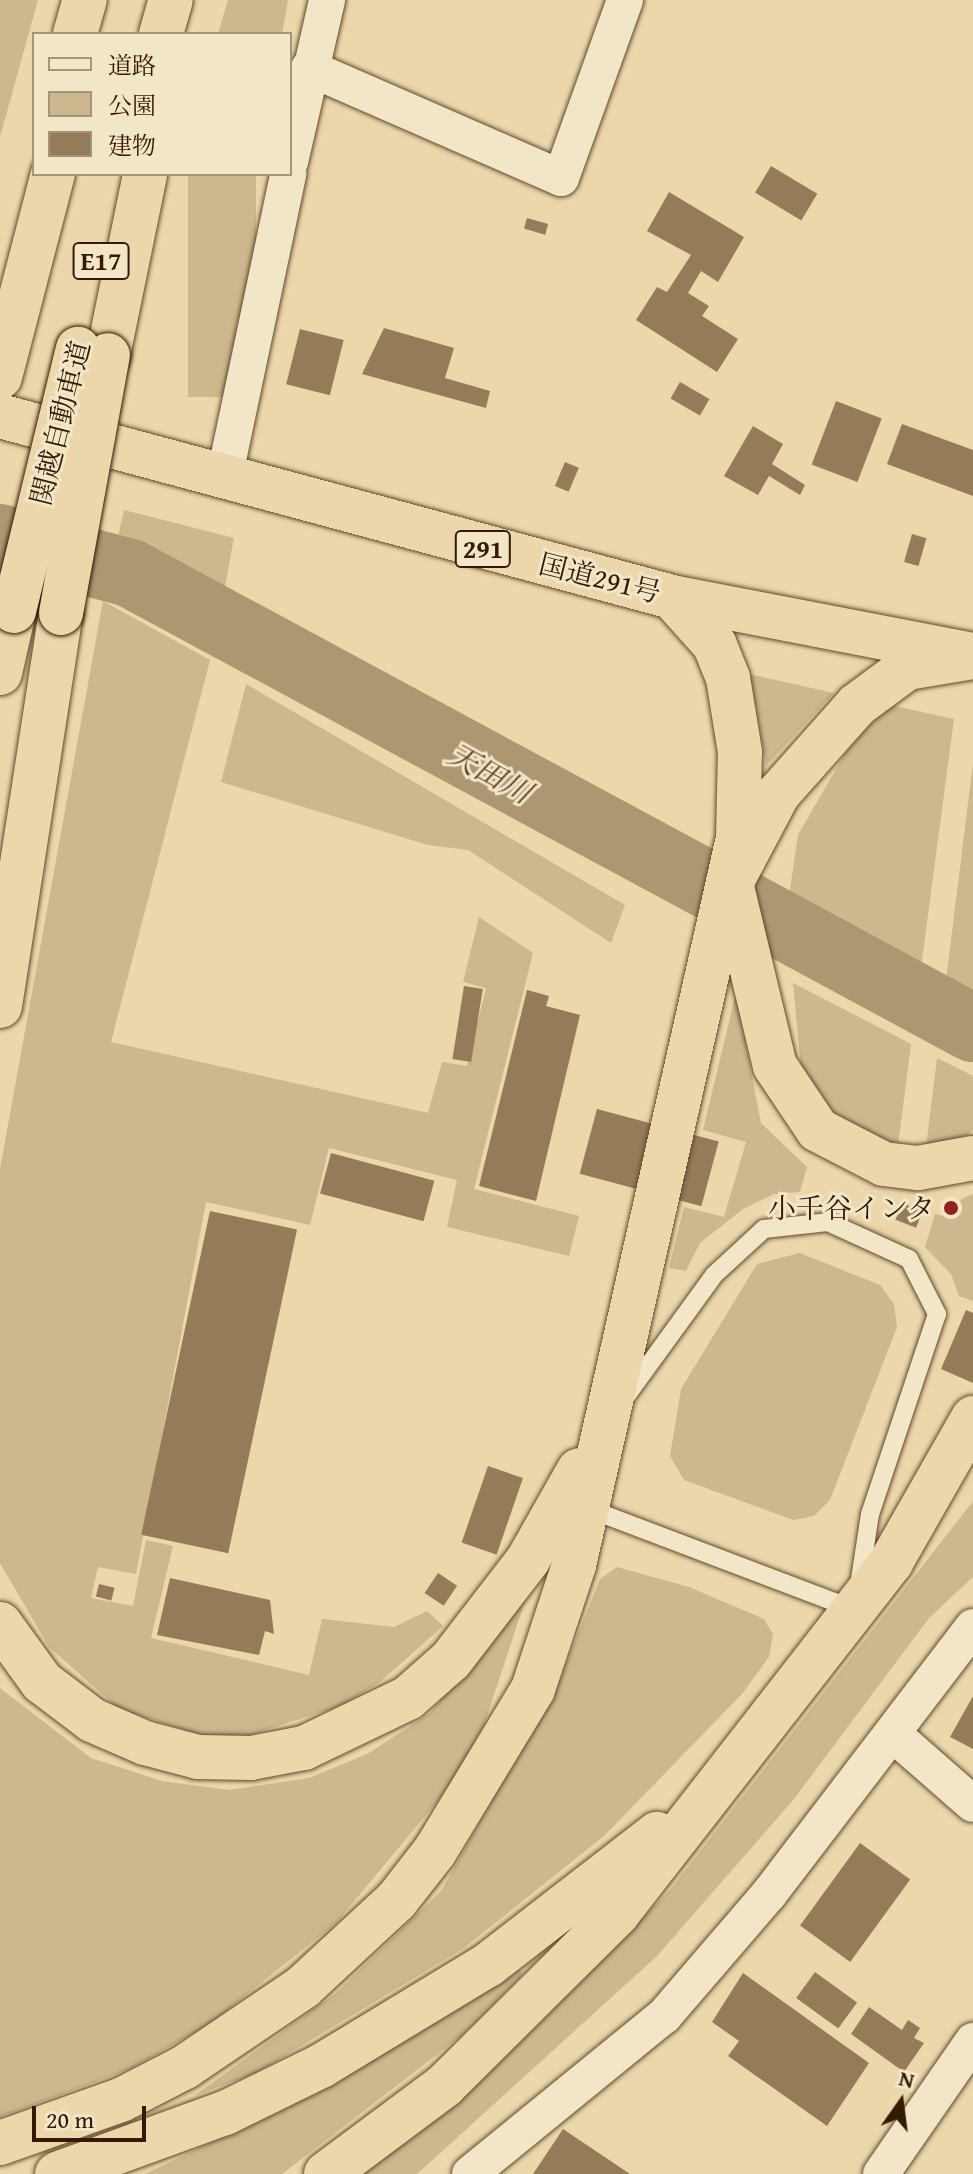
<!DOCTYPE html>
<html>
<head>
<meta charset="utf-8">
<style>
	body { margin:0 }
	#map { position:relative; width:973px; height:2174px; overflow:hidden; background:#ebd7ab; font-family:"Gentium Book Plus","Noto Serif JP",serif }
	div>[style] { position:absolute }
	.green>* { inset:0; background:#ccb78e; transform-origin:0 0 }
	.river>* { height:68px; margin:-34px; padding:0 34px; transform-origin:34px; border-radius:34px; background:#ad9771 }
	.building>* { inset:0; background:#947c59; transform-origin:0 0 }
	.roads { filter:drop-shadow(0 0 2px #62492b) drop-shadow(0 0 2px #62492b) }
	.service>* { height:18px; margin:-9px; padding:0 9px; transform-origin:9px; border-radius:9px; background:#f2e5c8 }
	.minor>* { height:36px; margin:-18px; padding:0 18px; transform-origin:18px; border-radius:18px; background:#f2e5c8 }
	.trunk>* { height:44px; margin:-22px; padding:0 22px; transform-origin:22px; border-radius:22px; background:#ebd7ab }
	.motorway>* { height:44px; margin:-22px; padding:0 22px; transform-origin:22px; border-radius:22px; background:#ebd7ab }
	.bridges { filter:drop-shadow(0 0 2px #351a00) drop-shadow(0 0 2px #351a00) }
	.motorway-bridge>* { height:44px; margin:-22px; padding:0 22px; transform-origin:22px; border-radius:22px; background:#ebd7ab }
	.dots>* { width:22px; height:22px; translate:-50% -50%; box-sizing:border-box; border:4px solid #f2e5c8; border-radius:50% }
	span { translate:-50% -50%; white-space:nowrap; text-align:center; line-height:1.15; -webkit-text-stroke:6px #f2e5c8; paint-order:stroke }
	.shield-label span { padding:2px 6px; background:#f2e5c8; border:2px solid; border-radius:6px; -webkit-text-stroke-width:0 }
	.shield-label { font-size:26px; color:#351a00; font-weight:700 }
	.street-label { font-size:28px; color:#351a00 }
	.poi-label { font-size:28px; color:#351a00 }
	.right { translate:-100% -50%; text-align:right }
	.water-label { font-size:30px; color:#5f4628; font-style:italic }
	.legend { position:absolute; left:32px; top:32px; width:260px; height:144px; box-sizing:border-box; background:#f2e5c8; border:2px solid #a69478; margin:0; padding:10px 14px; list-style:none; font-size:24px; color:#351a00 }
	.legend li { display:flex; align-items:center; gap:16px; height:40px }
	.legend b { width:40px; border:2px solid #a69478 }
	.north { position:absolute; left:861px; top:2062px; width:80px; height:80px; -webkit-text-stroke:6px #f2e5c8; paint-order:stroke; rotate:14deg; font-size:22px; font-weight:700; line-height:32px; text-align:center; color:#351a00 }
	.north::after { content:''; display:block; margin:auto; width:28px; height:36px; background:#351a00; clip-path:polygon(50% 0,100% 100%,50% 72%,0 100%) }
	.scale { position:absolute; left:32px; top:2106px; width:114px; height:36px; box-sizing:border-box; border:4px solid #351a00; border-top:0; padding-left:10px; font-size:24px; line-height:28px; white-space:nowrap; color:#351a00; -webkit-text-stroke:6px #f2e5c8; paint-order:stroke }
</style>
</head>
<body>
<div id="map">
	<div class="green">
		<div style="clip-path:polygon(0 0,38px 0,0 137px)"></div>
		<div style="clip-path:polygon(228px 0,288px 0,282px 34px,218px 34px)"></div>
		<div style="left:188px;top:174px;width:68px;height:223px"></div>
		<div style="clip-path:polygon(124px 510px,234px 538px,220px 613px,114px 555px)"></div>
		<div style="clip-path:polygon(103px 601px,210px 660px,111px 1042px,428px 1113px,442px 1062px,467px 1066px,486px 988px,463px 982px,479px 917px,533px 953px,474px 1189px,579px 1216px,569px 1256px,447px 1227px,457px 1180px,329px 1148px,310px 1225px,206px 1202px,136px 1574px,98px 1567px,91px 1598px,133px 1606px,146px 1540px,173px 1546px,151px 1638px,309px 1675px,322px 1619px,394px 1627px,427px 1611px,443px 1626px,380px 1682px,340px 1706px,250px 1735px,201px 1735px,119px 1709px,49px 1647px,0 1563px,0 1169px)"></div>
		<div style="clip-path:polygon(749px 674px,834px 693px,766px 766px,756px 708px)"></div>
		<div style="clip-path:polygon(246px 684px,625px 905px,611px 943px,468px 850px,428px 845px,221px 782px)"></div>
		<div style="clip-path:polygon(890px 705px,954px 719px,918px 990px,786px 917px,798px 835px,850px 745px)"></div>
		<div style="clip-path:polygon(973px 763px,973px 1021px,943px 1004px)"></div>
		<div style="clip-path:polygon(793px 983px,911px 1044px,898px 1146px,851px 1130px,802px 1079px)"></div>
		<div style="clip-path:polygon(736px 993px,761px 1123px,807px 1167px,800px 1192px,774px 1194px,743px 1209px,700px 1243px,686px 1271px,669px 1268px,684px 1207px,724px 1217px,746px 1142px,703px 1130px)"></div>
		<div style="clip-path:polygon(937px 1058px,973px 1076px,973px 1130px,958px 1143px,926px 1147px)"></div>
		<div style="clip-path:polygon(973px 1194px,973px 1301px,959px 1296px,951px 1274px,925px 1247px,935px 1214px,955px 1219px,961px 1199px)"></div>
		<div style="clip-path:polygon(800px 1253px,880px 1285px,894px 1304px,897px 1327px,830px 1500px,814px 1516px,793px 1520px,684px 1480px,670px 1456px,681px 1389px,757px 1264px)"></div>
		<div style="clip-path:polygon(973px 1501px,973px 1577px,929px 1618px,794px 1799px,657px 1956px,417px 2174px,352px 2174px,497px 2063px,670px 1890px)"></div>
		<div style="clip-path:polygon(617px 1567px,689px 1587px,764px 1619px,773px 1634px,769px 1657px,742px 1694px,604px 1836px,464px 1948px,256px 2073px,194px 2096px,336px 1993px,441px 1891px,558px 1684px,600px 1579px)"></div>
		<div style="clip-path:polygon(528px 1592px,484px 1725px,451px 1785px,336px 1923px,211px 2023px,130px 2069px,0 2117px,0 1688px,91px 1758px,162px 1781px,229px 1790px,309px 1778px,369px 1753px,430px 1713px)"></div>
		<div style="clip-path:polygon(519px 1969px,523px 1974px,461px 2036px,282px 2174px,145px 2174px,336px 2083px)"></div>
	</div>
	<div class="river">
		<div style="left:0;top:538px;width:135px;rotate:15.1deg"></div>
		<div style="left:130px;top:573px;width:958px;rotate:28.36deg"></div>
	</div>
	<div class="building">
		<div style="left:771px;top:166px;width:54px;height:31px;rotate:31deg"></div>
		<div style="clip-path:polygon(669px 192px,744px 237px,718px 282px,701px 271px,688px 293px,709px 306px,702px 316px,738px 339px,717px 372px,636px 320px,657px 287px,667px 292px,691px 255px,647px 231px)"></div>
		<div style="left:527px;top:218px;width:22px;height:11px;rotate:16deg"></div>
		<div style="clip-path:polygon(384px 328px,454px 348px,445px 378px,490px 391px,486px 408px,362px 374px)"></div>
		<div style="left:300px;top:329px;width:45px;height:57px;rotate:14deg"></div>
		<div style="left:680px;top:382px;width:34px;height:19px;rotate:30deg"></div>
		<div style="left:836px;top:401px;width:49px;height:68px;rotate:21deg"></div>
		<div style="clip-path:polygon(902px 424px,973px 450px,973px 496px,887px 464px)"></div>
		<div style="clip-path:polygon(753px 426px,783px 444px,772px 464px,805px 485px,800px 495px,769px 476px,758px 495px,724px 476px)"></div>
		<div style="left:565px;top:462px;width:15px;height:26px;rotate:23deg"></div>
		<div style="left:912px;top:534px;width:15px;height:29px;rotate:16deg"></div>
		<div style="left:464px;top:986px;width:19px;height:74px;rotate:9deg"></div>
		<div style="clip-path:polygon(527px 990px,549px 996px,546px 1006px,580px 1015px,536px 1201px,479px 1186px)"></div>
		<div style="left:597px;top:1109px;width:126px;height:67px;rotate:15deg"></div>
		<div style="left:331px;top:1153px;width:107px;height:42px;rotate:15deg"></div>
		<div style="left:902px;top:1203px;width:22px;height:18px;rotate:21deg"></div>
		<div style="left:210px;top:1211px;width:89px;height:331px;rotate:12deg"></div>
		<div style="clip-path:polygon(966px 1310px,973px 1313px,973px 1383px,941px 1369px)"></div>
		<div style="left:488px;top:1466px;width:37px;height:81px;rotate:19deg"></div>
		<div style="left:438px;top:1573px;width:23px;height:24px;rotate:34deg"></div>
		<div style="clip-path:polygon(170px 1578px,270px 1600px,274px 1634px,265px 1631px,259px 1655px,157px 1635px)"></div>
		<div style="left:99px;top:1584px;width:16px;height:13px;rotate:14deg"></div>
		<div style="clip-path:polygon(973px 1696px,973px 1749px,950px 1737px)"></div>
		<div style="left:860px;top:1843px;width:62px;height:102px;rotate:36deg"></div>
		<div style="left:815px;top:1972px;width:52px;height:32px;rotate:36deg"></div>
		<div style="clip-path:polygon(743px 1973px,869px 2063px,827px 2126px,728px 2056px,739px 2041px,712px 2022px)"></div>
		<div style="clip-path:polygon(869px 2007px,902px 2030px,908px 2020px,920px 2028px,914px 2038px,924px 2043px,904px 2072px,851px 2034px)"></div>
		<div style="clip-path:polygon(563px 2129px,630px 2174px,533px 2174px)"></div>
	</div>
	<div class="roads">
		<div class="service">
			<div style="left:624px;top:1399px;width:153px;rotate:-54deg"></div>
			<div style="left:714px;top:1275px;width:68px;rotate:-42.6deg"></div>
			<div style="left:764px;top:1229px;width:64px;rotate:-6.2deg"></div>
			<div style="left:828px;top:1222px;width:89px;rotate:24.6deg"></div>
			<div style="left:909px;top:1259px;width:62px;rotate:63deg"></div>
			<div style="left:937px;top:1314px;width:211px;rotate:108.5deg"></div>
			<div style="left:870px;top:1514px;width:73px;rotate:98.7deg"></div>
			<div style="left:587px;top:1508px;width:287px;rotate:20.8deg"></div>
		</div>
		<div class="minor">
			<div style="left:309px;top:68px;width:275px;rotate:23.6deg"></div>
			<div style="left:561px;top:178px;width:189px;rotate:-70.2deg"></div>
			<div style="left:290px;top:162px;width:166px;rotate:-77.1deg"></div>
			<div style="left:224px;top:479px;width:312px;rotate:-78.1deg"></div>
			<div style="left:893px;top:1734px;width:106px;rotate:41.2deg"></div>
			<div style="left:470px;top:2174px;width:250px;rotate:-39.2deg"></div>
			<div style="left:664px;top:2016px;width:161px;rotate:-49.3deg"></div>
			<div style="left:769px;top:1894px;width:336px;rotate:-52.6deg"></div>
			<div style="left:881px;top:2174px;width:162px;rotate:-55.3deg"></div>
		</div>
		<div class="trunk">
			<div style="left:0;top:416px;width:696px;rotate:15.07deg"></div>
			<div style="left:672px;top:597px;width:307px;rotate:10.9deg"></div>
		</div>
		<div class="motorway">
			<div style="left:75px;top:34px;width:35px;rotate:-74deg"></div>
			<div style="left:161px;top:34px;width:35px;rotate:-74deg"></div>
			<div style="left:108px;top:355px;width:185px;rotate:-78.4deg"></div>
			<div style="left:0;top:377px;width:210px;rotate:-75.4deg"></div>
			<div style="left:973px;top:657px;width:67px;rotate:170.5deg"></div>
			<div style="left:907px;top:668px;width:62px;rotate:143.5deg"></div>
			<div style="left:857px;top:705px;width:119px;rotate:131.6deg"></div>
			<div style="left:778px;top:794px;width:101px;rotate:117.8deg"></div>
			<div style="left:731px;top:883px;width:188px;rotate:76.5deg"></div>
			<div style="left:775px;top:1066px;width:77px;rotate:56.1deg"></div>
			<div style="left:818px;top:1130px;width:74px;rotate:27.3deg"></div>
			<div style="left:884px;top:1164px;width:34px;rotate:7deg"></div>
			<div style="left:918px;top:1168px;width:56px;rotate:-10.3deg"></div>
			<div style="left:0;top:673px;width:64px;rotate:-77.3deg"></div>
			<div style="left:0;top:1006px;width:398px;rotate:-81.2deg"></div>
			<div style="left:0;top:1624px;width:72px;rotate:54.1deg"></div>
			<div style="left:42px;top:1682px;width:63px;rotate:37.2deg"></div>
			<div style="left:92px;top:1720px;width:58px;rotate:23.5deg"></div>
			<div style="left:145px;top:1743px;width:55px;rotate:14.8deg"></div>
			<div style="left:198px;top:1757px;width:53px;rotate:1.1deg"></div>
			<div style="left:251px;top:1758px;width:54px;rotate:-10.7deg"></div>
			<div style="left:304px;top:1748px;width:115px;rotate:-25.7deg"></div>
			<div style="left:408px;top:1698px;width:57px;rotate:-41.5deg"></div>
			<div style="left:451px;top:1660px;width:126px;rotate:-52.4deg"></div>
			<div style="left:528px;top:1560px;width:103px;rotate:-60.5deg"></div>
			<div style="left:0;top:2143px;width:128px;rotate:-19.6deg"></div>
			<div style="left:121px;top:2100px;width:72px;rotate:-27.3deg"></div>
			<div style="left:185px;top:2067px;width:143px;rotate:-34.1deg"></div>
			<div style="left:303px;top:1987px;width:127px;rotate:-42.8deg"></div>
			<div style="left:396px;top:1901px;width:63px;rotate:-52deg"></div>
			<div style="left:435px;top:1851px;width:189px;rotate:-58.8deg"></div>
			<div style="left:533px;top:1689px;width:131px;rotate:-71.7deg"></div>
			<div style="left:574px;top:1565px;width:745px;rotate:-77.29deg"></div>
			<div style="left:738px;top:838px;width:86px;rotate:-88.7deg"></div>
			<div style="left:740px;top:752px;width:75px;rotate:-99.2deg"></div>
			<div style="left:728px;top:678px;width:35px;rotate:-112deg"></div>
			<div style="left:715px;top:645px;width:64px;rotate:-131.9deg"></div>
			<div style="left:57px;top:2174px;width:179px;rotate:-20deg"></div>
			<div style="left:225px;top:2113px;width:107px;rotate:-26.1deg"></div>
			<div style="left:321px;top:2066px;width:195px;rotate:-31.2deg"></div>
			<div style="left:488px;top:1965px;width:214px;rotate:-37.8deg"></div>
			<div style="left:326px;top:2174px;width:147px;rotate:-36.7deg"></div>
			<div style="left:444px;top:2086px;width:245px;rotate:-44.8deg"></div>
			<div style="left:618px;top:1913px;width:445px;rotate:-52.1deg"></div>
			<div style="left:891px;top:1562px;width:166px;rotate:-60.3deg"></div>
		</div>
	</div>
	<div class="bridges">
		<div class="motorway-bridge">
			<div style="left:14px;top:611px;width:270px;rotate:-76.3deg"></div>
			<div style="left:61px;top:613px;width:262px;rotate:-79.7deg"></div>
		</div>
	</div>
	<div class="dots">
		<div style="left:951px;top:1208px;background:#8f2418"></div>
	</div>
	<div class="shield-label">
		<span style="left:101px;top:261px">E17</span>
		<span style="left:483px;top:549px">291</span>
	</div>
	<div class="street-label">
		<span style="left:60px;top:423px;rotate:-76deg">関越自動車道</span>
		<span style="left:600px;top:578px;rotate:14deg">国道291号</span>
	</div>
	<div class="poi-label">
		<span class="right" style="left:935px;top:1208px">小千谷インタ</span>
	</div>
	<div class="water-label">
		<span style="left:490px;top:773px;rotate:29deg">天田川</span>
	</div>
	<ul class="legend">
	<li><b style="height:10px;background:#f2e5c8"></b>道路</li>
	<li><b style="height:22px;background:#ccb78e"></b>公園</li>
	<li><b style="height:22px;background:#947c59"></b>建物</li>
	</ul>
	<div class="north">N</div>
	<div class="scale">20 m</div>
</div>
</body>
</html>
